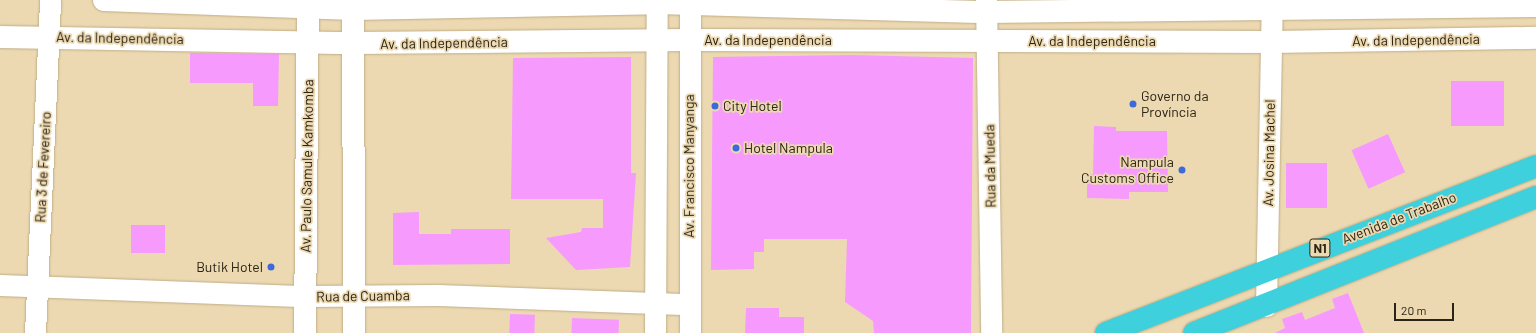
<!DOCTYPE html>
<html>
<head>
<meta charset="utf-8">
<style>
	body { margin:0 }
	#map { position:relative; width:1536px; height:333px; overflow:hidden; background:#ecd9b2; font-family:Barlow,sans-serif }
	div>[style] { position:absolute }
	.building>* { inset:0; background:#f79afe; transform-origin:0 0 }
	.roads { filter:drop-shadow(0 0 1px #c0ae88) drop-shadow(0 0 1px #c0ae88) }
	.minor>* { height:21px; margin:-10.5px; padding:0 10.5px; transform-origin:10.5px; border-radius:10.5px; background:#fff }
	.secondary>* { height:22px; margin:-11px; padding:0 11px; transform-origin:11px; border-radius:11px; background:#fff }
	.trunk>* { height:22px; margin:-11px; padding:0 11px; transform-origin:11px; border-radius:11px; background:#3ed0dc }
	.dots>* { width:11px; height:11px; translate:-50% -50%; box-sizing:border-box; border:2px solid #ecd9b2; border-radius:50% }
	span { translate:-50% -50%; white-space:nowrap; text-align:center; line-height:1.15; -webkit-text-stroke:3.5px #ecd9b2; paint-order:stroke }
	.shield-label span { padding:1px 3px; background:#ecd9b2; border:1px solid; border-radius:3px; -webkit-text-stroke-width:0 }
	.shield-label { font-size:13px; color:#2c2415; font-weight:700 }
	.street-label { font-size:14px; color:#2c2415 }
	.poi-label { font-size:14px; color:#2c2415 }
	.left { translate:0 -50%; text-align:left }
	.right { translate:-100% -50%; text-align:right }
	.scale { position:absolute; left:1394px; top:303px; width:60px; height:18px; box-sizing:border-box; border:2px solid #2c2415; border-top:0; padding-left:5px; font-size:12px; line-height:14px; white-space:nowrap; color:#2c2415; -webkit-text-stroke:3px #ecd9b2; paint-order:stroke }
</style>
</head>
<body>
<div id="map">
	<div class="building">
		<div style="clip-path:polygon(190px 53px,279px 54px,278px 106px,253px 106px,253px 83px,190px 83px)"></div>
		<div style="clip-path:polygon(853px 55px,973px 58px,971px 333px,874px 333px,873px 321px,845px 302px,847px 239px,764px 239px,764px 252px,754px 252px,754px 269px,711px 270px,713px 57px)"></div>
		<div style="clip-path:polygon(631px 57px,631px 173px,636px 173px,630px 267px,576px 270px,546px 238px,581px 232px,582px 228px,603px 228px,603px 199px,511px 199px,513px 58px)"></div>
		<div style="left:1451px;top:81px;width:53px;height:45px"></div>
		<div style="clip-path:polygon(1094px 126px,1116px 127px,1116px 131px,1167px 131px,1168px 192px,1129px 192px,1129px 199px,1087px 198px,1087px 174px,1093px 174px)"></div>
		<div style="left:1388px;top:134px;width:42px;height:40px;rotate:66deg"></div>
		<div style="left:1286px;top:163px;width:41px;height:45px"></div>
		<div style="clip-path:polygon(419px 212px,419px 234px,451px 234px,451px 229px,510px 229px,510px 264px,393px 265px,393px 213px)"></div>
		<div style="left:131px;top:225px;width:34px;height:28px"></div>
		<div style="clip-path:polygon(1348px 293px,1364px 333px,1275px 333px,1285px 328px,1282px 319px,1302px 312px,1305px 320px,1335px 308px,1332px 299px)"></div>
		<div style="clip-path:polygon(746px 308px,779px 308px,779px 317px,804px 317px,804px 333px,745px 333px)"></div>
		<div style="left:510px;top:314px;width:25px;height:19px;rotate:2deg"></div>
		<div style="left:572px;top:318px;width:47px;height:15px;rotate:2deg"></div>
	</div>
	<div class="roads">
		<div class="minor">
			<div style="left:986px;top:0;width:333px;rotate:89.1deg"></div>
			<div style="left:0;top:285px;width:306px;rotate:2.1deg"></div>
			<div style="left:306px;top:296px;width:132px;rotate:-0.4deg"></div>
			<div style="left:438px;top:295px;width:251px;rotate:2.1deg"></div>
			<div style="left:1266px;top:306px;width:306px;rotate:-88.9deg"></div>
			<div style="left:35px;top:333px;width:333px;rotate:-87.4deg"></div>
			<div style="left:655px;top:333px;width:333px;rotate:-89.7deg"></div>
			<div style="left:690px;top:333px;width:333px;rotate:-90deg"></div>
		</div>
		<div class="secondary">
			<div style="left:104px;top:0;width:249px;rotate:2.1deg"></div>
			<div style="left:353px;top:9px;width:304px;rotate:-1.1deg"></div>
			<div style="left:657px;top:3px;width:330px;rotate:1.6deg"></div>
			<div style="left:987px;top:12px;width:549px;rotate:-0.63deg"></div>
			<div style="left:353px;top:0;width:333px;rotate:89.8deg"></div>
			<div style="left:0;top:37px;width:353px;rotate:1deg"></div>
			<div style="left:353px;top:43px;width:336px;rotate:-0.5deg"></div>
			<div style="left:689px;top:40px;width:583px;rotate:0.2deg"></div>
			<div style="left:1272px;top:42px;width:264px;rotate:-0.9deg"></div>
			<div style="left:305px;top:333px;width:333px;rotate:-89.5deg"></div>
		</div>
		<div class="trunk">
			<div style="left:1106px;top:333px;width:461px;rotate:-21.2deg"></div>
			<div style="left:1194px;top:333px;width:368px;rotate:-21.7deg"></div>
		</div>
	</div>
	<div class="dots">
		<div style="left:1133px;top:104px;background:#3d6ada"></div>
		<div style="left:715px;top:106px;background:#3d6ada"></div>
		<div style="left:736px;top:148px;background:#3d6ada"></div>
		<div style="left:1182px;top:170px;background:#3d6ada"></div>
		<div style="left:271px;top:267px;background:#3d6ada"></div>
	</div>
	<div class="shield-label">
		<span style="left:1320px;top:248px">N1</span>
	</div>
	<div class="street-label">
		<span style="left:120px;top:38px;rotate:1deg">Av. da Independência</span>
		<span style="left:768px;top:40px">Av. da Independência</span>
		<span style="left:1416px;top:40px;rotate:-1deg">Av. da Independência</span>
		<span style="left:1092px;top:41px">Av. da Independência</span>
		<span style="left:444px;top:43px;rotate:-1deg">Av. da Independência</span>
		<span style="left:1269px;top:153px;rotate:-89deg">Av. Josina Machel</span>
		<span style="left:307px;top:166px;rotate:-89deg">Av. Paulo Samule Kamkomba</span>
		<span style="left:689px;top:166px;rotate:-90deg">Av. Francisco Manyanga</span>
		<span style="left:990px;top:166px;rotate:-91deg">Rua da Mueda</span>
		<span style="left:43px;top:167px;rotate:-87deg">Rua 3 de Fevereiro</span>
		<span style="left:1399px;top:218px;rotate:-21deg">Avenida de Trabalho</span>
		<span style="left:363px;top:296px;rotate:-1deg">Rua de Cuamba</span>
	</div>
	<div class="poi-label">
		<span class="left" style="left:1141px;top:104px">Governo da<br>Província</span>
		<span class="left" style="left:723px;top:106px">City Hotel</span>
		<span class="left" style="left:744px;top:148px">Hotel Nampula</span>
		<span class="right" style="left:1174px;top:170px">Nampula<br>Customs Office</span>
		<span class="right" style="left:263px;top:267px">Butik Hotel</span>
	</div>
	<div class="scale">20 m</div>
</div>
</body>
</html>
